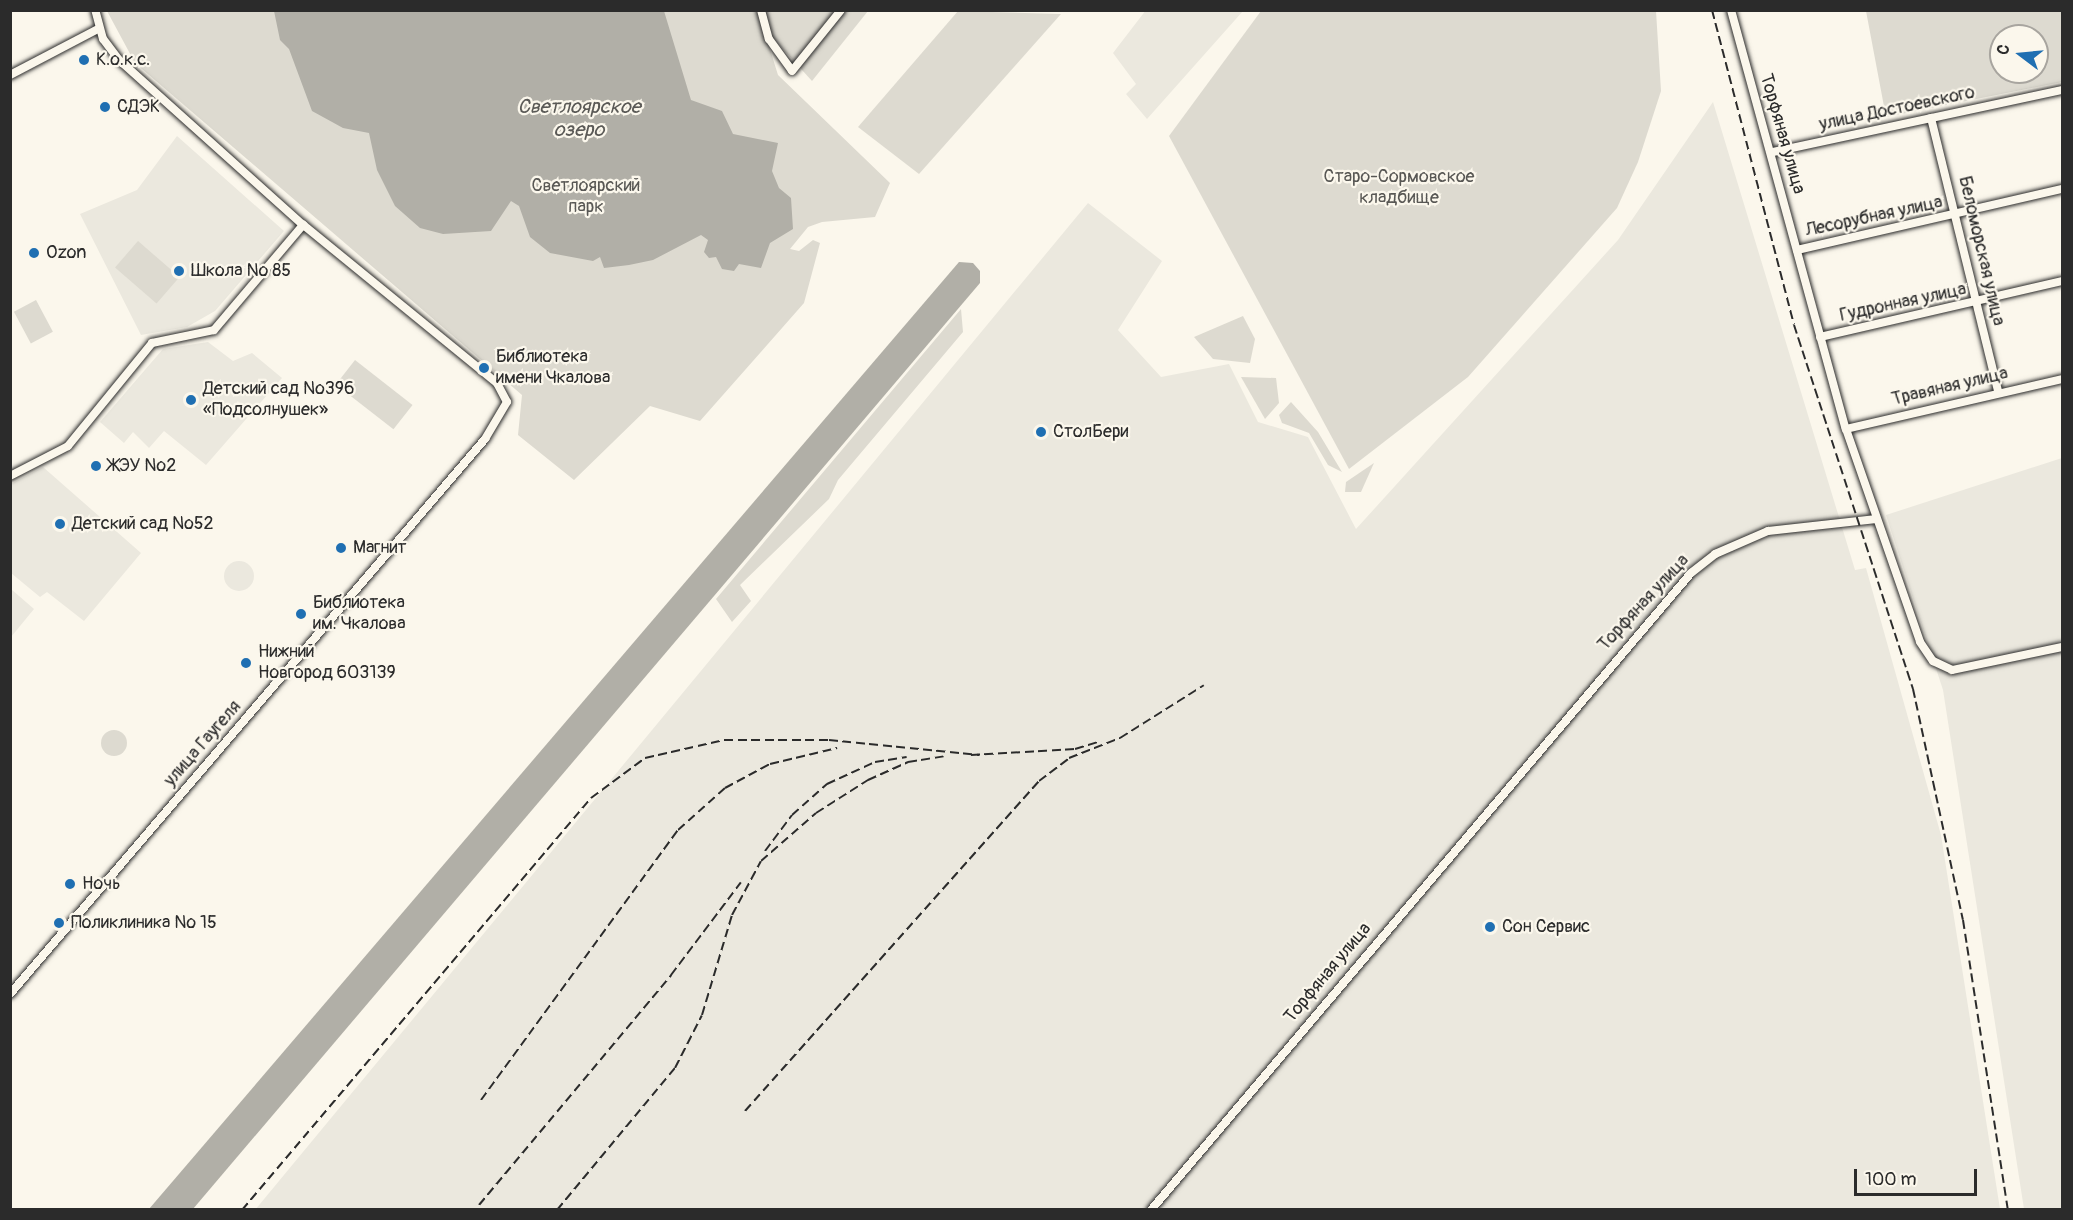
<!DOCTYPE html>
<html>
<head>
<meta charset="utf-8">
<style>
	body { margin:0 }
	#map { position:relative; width:2073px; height:1220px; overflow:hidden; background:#fbf7ec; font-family:Pangolin,sans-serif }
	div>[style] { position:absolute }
	.built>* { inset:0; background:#ebe8de }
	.round { border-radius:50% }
	.green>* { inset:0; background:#dddad0; transform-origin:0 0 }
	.water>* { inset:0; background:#b1afa7 }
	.roads { filter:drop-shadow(0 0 2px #2b2b2b) drop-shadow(0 0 2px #2b2b2b) }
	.minor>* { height:8px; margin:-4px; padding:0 4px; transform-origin:4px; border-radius:4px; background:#fbf7ec }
	.rail>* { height:2px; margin-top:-1px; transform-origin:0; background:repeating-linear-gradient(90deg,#2b2b2b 0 9px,transparent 0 13.5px) }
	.dots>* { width:16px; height:16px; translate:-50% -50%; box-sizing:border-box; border:3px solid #fbf7ec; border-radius:50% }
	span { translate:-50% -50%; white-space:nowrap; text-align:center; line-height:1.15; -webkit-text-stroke:4.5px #fbf7ec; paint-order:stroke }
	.poi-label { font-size:18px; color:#2b2b2b }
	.left { translate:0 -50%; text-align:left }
	.street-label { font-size:18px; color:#2b2b2b }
	.park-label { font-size:18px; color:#585754 }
	.water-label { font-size:20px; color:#5a5956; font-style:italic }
	.frame { position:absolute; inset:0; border:12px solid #2b2b2b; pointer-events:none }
	.north { position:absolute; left:1989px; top:24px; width:60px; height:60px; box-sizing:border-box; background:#fbf7ec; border:2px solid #a8a59f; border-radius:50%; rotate:286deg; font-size:16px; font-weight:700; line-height:24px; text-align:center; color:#2b2b2b }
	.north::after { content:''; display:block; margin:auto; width:21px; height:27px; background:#1f6fb2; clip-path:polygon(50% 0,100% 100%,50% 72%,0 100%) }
	.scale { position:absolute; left:1854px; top:1169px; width:123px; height:27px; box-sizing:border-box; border:3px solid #2b2b2b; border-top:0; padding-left:8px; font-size:18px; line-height:21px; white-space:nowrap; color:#2b2b2b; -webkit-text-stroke:4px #fbf7ec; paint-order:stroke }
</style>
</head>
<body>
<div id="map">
	<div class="built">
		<div style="clip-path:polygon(1146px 10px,1243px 11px,1147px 119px,1126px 94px,1136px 84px,1113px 53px)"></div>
		<div style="clip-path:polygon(1713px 102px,1855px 570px,1866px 568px,1941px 835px,2000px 1209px,255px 1210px,1088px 203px,1162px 261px,1118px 330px,1161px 377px,1229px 364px,1258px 422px,1308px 437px,1356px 529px,1618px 240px)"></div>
		<div style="clip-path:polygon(177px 136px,284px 231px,215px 311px,187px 327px,141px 335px,80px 214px,137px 190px)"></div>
		<div style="clip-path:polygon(208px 342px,233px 361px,252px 353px,282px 378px,206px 465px,164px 431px,149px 448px,133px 432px,124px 443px,100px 422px,163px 349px)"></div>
		<div style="clip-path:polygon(2062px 458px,2062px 1209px,2024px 1209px,1943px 690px,1886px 515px)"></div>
		<div style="clip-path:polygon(43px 467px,141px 553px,84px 621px,47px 592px,40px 597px,11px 573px,11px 484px)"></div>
		<div class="round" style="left:224px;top:561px;width:30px;height:30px"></div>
		<div style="clip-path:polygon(11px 589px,34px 609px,11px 637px)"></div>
	</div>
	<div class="green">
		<div style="clip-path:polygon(107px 11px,758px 11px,778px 75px,890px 183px,875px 217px,822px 222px,808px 227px,790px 249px,799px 251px,813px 240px,820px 243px,804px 303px,700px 421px,650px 406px,574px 480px,518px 435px,522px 395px,135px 63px)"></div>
		<div style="clip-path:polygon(763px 11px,868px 11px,812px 81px,772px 37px)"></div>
		<div style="clip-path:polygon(958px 11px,1061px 14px,919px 174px,858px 127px)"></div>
		<div style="clip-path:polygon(1261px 11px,1656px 11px,1661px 91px,1638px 162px,1617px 208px,1468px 377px,1349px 469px,1169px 136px)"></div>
		<div style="clip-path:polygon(evenodd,1866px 11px,2062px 11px,2062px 82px,1886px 117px,1866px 11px,2001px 36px,2037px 36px,2037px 72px,2001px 72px,2001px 36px)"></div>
		<div style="left:138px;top:241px;width:55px;height:35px;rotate:41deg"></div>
		<div style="left:36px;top:300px;width:36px;height:25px;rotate:62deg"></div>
		<div style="clip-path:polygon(961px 309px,963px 332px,838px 480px,829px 499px,740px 585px,751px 601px,732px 622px,716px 599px)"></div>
		<div style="clip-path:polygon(1243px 316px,1255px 339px,1250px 363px,1213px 359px,1194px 337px)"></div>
		<div style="left:355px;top:360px;width:73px;height:31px;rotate:38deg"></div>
		<div style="clip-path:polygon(1241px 377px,1276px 378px,1279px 403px,1265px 419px)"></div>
		<div style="clip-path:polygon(1291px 402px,1318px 432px,1342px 472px,1328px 465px,1309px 433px,1282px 423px,1279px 415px)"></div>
		<div style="clip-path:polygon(1374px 463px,1361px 492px,1345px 492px,1346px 482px)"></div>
		<div class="round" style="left:101px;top:730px;width:26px;height:26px"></div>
	</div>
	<div class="water">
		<div style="clip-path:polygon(274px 11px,664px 11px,691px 100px,722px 111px,733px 134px,778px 143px,772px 171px,779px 188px,791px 198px,793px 229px,770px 243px,761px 268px,739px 264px,734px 271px,722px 269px,716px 257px,709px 258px,704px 252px,708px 240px,701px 235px,653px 260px,629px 265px,604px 268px,600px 257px,593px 261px,550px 253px,530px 237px,519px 206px,511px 201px,491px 231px,443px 234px,420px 228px,395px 206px,377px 170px,369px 133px,343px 128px,312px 111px,289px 49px,280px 40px)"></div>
		<div style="clip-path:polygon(959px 262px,973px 263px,980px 271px,980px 283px,193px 1209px,149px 1209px)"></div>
	</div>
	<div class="roads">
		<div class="minor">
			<div style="left:761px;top:10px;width:30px;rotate:75deg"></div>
			<div style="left:769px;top:39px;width:39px;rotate:54deg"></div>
			<div style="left:792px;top:71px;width:78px;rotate:-51.2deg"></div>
			<div style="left:1731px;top:10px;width:434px;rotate:74.7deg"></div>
			<div style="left:1846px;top:429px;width:225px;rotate:70.8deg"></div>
			<div style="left:1920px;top:642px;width:23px;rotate:56deg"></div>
			<div style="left:1933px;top:661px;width:21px;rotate:25deg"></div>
			<div style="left:1952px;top:670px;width:112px;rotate:-11.8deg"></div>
			<div style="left:10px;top:75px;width:99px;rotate:-27.6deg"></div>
			<div style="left:1931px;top:118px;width:281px;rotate:76.2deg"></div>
			<div style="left:1773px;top:152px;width:296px;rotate:-12.1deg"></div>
			<div style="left:1797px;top:250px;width:272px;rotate:-13deg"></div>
			<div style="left:1820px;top:337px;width:248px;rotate:-13deg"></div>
			<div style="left:1846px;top:429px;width:222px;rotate:-13deg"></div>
			<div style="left:10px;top:476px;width:65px;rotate:-27.3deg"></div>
			<div style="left:68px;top:446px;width:133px;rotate:-50.8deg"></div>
			<div style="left:152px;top:343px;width:63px;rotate:-11.8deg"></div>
			<div style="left:214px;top:330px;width:138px;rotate:-49.7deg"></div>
			<div style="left:10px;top:994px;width:731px;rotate:-49.44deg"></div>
			<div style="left:485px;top:439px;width:43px;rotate:-59.3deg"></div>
			<div style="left:507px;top:402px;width:21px;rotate:-118deg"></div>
			<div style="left:497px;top:383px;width:250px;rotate:-140.8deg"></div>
			<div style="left:303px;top:225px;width:247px;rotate:-138.1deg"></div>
			<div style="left:119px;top:60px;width:26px;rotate:-127deg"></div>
			<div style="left:103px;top:39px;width:30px;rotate:-105deg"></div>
			<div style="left:1151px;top:1210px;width:835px;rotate:-49.71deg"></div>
			<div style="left:1691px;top:573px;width:31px;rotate:-38deg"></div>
			<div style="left:1715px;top:554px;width:58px;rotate:-23.5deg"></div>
			<div style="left:1768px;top:531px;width:109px;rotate:-6.3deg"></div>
		</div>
	</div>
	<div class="rail">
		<div style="left:1712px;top:10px;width:325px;rotate:75.4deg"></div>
		<div style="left:1794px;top:325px;width:383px;rotate:71.9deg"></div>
		<div style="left:1913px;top:689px;width:236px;rotate:77.8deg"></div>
		<div style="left:1963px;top:920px;width:293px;rotate:81.2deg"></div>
		<div style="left:971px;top:755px;width:104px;rotate:-3.3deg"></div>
		<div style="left:1075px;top:749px;width:27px;rotate:-17deg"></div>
		<div style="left:765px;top:851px;width:45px;rotate:-53.1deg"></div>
		<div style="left:792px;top:815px;width:47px;rotate:-41.5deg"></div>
		<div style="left:827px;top:784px;width:53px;rotate:-24.6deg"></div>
		<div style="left:875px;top:762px;width:32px;rotate:-9deg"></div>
		<div style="left:481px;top:1100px;width:334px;rotate:-53.9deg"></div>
		<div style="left:678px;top:830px;width:63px;rotate:-41.8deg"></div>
		<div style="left:725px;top:788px;width:51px;rotate:-28.1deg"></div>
		<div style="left:770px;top:764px;width:69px;rotate:-13.4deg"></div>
		<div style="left:745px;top:1111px;width:442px;rotate:-48.3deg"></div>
		<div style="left:1039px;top:781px;width:38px;rotate:-37deg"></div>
		<div style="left:1069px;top:758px;width:55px;rotate:-21.4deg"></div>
		<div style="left:1120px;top:738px;width:99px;rotate:-32.2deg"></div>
		<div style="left:479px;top:1205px;width:300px;rotate:-50.1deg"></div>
		<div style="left:671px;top:975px;width:116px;rotate:-53deg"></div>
		<div style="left:242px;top:1210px;width:540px;rotate:-49.73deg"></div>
		<div style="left:591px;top:798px;width:67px;rotate:-36.5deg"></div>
		<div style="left:645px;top:758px;width:81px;rotate:-12.8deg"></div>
		<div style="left:724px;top:740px;width:105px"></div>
		<div style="left:829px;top:740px;width:151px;rotate:5.7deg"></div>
		<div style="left:557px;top:1210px;width:185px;rotate:-50.3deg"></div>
		<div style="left:675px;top:1068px;width:59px;rotate:-63deg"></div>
		<div style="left:702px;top:1015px;width:104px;rotate:-73.3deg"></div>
		<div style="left:732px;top:915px;width:61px;rotate:-61.8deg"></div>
		<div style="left:761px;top:861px;width:73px;rotate:-41.1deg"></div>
		<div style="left:816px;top:813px;width:62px;rotate:-32.4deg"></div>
		<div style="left:868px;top:780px;width:44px;rotate:-24.2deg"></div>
		<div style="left:908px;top:762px;width:36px;rotate:-9deg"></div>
	</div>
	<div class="dots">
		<div style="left:84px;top:60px;background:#1f6fb2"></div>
		<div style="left:105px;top:107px;background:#1f6fb2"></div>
		<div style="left:34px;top:253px;background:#1f6fb2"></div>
		<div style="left:179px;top:271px;background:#1f6fb2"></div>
		<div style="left:484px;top:368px;background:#1f6fb2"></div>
		<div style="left:191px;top:400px;background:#1f6fb2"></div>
		<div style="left:1041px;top:432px;background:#1f6fb2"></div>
		<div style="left:96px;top:466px;background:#1f6fb2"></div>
		<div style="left:60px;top:524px;background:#1f6fb2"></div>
		<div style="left:341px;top:548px;background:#1f6fb2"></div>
		<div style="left:301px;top:614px;background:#1f6fb2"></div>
		<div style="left:246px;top:663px;background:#1f6fb2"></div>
		<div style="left:70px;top:884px;background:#1f6fb2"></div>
		<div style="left:59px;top:923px;background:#1f6fb2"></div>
		<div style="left:1490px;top:927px;background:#1f6fb2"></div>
	</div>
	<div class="poi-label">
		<span class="left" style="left:96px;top:60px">К.о.к.с.</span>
		<span class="left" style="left:117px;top:107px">СДЭК</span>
		<span class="left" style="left:46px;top:253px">Ozon</span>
		<span class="left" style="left:191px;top:271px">Школа № 85</span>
		<span class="left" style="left:496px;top:368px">Библиотека<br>имени Чкалова</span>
		<span class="left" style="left:203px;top:400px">Детский сад №396<br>«Подсолнушек»</span>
		<span class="left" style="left:1053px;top:432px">СтолБери</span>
		<span class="left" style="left:108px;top:466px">ЖЭУ №2</span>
		<span class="left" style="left:72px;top:524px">Детский сад №52</span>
		<span class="left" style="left:353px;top:548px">Магнит</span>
		<span class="left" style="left:313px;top:614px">Библиотека<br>им. Чкалова</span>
		<span class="left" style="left:258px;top:663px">Нижний<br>Новгород 603139</span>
		<span class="left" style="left:82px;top:884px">Ночь</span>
		<span class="left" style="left:71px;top:923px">Поликлиника № 15</span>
		<span class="left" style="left:1502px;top:927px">Сон Сервис</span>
	</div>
	<div class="street-label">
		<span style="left:1897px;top:109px;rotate:-12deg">улица Достоевского</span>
		<span style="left:1782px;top:134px;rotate:74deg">Торфяная улица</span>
		<span style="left:1874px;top:217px;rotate:-12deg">Лесорубная улица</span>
		<span style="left:1981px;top:251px;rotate:77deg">Беломорская улица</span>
		<span style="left:1903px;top:303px;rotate:-12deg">Гудронная улица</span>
		<span style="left:1950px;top:387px;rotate:-13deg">Травяная улица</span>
		<span style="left:1644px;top:603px;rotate:-47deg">Торфяная улица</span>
		<span style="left:203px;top:744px;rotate:-49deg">улица Гаугеля</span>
		<span style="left:1328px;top:973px;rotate:-50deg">Торфяная улица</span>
	</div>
	<div class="park-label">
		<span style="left:1399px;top:188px">Старо-Сормовское<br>кладбище</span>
		<span style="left:586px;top:197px">Светлоярский<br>парк</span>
	</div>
	<div class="water-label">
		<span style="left:579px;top:118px">Светлоярское<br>озеро</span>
	</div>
	<div class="frame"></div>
	<div class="north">С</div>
	<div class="scale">100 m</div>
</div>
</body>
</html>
